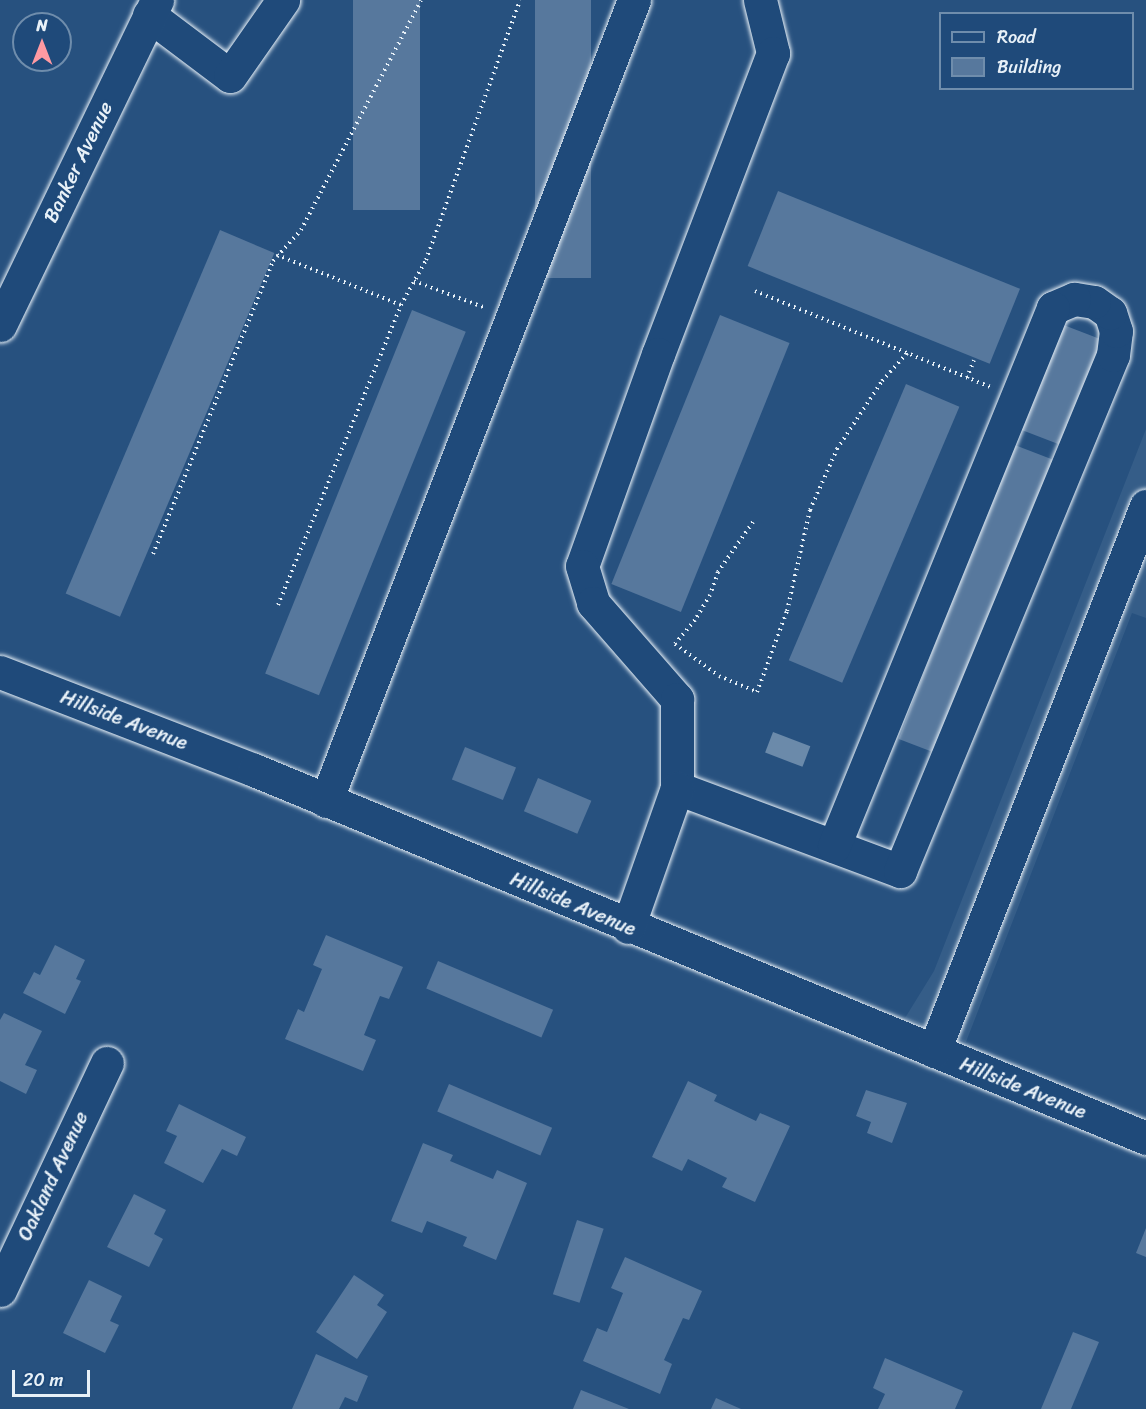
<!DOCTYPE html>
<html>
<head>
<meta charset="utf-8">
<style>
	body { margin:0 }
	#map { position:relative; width:1146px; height:1409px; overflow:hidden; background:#27517f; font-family:Sriracha,sans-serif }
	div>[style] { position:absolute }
	.built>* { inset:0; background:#355d88 }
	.water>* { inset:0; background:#6b8aaa; transform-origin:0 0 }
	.building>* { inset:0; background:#57789d; transform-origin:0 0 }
	.path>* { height:4px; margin-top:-2px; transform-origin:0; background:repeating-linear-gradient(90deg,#e8f1f8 0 1.5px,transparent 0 6px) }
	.roads { filter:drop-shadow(0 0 2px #e8f1f8) drop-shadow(0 0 2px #e8f1f8) }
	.minor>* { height:33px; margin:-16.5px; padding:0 16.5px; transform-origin:16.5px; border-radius:16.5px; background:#1f4a7a }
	span { translate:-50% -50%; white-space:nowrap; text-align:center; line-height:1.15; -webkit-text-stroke:6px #1f4a7a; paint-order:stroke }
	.street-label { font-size:20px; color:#e8f1f8 }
	.legend { position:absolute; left:939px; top:12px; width:195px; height:78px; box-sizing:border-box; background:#1f4a7a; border:2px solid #6f8dac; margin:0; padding:8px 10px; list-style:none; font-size:18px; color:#e8f1f8 }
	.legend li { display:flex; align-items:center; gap:12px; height:30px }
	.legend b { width:30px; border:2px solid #6f8dac }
	.north { position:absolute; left:12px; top:12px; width:60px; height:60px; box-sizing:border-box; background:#1f4a7a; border:2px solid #6f8dac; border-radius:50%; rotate:0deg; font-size:16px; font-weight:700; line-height:24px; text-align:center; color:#e8f1f8 }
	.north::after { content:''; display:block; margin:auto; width:21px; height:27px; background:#ff9aa2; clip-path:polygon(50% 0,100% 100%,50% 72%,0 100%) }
	.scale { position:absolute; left:12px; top:1370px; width:78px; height:27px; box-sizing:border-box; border:3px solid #e8f1f8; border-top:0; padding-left:8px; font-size:18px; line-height:21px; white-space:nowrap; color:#e8f1f8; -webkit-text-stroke:4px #1f4a7a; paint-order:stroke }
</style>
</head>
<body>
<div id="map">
	<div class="built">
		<div style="clip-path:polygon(1146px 429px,1146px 618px,1132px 613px,966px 1042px,905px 1018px,934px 971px)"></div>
	</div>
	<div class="water">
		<div style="left:773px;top:732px;width:40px;height:22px;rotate:21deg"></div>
	</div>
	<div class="building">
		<div style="left:353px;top:0;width:67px;height:210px"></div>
		<div style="left:535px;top:0;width:56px;height:278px"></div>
		<div style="left:778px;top:191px;width:261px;height:81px;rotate:22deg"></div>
		<div style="left:220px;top:230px;width:59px;height:395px;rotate:23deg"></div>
		<div style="left:412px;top:310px;width:58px;height:392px;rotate:22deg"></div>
		<div style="left:720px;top:315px;width:75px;height:290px;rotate:22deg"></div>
		<div style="left:1061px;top:324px;width:48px;height:113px;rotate:21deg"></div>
		<div style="left:906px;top:384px;width:58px;height:300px;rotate:23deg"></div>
		<div style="left:1012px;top:444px;width:49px;height:316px;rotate:21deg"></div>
		<div style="left:465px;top:747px;width:55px;height:35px;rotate:22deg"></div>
		<div style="left:538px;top:778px;width:58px;height:36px;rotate:23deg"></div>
		<div style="clip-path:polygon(326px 935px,403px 967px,389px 999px,380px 996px,364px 1035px,376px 1040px,363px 1071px,285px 1039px,298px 1009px,304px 1012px,322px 969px,313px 965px)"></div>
		<div style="clip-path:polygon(55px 945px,85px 960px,76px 979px,81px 981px,65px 1014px,23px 993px,34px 972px,40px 975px)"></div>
		<div style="left:438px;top:961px;width:125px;height:30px;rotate:23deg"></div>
		<div style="clip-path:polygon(4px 1013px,42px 1031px,25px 1065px,37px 1070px,26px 1094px,0 1081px,0 1020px)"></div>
		<div style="clip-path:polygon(688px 1081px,717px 1095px,714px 1101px,756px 1121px,760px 1113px,790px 1126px,755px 1202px,722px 1187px,727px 1178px,688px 1159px,682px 1171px,652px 1157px)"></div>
		<div style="left:449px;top:1084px;width:112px;height:30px;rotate:23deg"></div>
		<div style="clip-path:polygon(866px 1090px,907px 1103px,892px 1143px,867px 1133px,871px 1122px,856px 1116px)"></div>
		<div style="clip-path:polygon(179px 1104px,246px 1137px,237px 1156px,222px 1149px,203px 1183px,164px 1163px,177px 1136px,166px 1131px)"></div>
		<div style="clip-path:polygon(423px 1143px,453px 1155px,450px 1161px,493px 1179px,497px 1170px,527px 1183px,496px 1260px,463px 1246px,467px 1237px,427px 1221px,422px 1233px,391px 1221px)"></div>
		<div style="clip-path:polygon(134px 1194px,166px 1210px,154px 1234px,163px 1239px,149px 1267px,107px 1247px)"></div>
		<div style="left:577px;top:1220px;width:28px;height:78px;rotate:18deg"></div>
		<div style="clip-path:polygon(1146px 1228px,1146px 1257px,1136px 1253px)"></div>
		<div style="clip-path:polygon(625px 1257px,702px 1291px,689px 1320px,683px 1318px,664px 1360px,672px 1364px,660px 1394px,583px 1361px,597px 1328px,607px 1332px,623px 1293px,611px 1288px)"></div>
		<div style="clip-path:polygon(354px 1275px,384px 1295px,377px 1305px,387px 1312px,357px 1359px,316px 1332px)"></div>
		<div style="clip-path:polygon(89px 1280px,122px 1296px,110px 1321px,119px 1325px,105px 1353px,63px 1333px)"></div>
		<div style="clip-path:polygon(1073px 1332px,1099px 1342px,1071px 1409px,1041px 1409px)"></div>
		<div style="clip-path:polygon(316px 1354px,368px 1376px,357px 1402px,345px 1397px,339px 1409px,292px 1409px)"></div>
		<div style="clip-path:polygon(885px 1358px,963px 1391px,955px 1409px,878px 1409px,885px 1394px,873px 1388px)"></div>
		<div style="clip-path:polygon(581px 1390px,629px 1409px,573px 1409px)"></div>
		<div style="clip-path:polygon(716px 1398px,741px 1409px,711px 1409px)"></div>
	</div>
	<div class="path">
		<div style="left:277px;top:255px;width:134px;rotate:22deg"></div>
		<div style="left:401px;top:305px;width:51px;rotate:-60.9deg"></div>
		<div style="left:426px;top:260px;width:276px;rotate:-70.1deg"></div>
		<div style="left:414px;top:281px;width:77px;rotate:20.6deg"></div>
		<div style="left:755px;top:291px;width:254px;rotate:22.2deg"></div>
		<div style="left:967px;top:378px;width:19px;rotate:-69deg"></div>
		<div style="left:753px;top:522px;width:61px;rotate:125deg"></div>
		<div style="left:718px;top:572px;width:24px;rotate:109deg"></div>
		<div style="left:710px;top:595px;width:29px;rotate:121deg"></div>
		<div style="left:695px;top:620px;width:31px;rotate:130deg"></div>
		<div style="left:675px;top:644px;width:54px;rotate:36deg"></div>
		<div style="left:719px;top:676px;width:41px;rotate:22.8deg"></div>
		<div style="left:757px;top:692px;width:86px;rotate:-69.7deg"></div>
		<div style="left:787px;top:611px;width:104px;rotate:-77.2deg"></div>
		<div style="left:810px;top:510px;width:67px;rotate:-66.1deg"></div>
		<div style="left:837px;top:449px;width:82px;rotate:-56.5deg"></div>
		<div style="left:882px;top:381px;width:38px;rotate:-48deg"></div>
		<div style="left:153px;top:554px;width:317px;rotate:-67.7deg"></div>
		<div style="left:273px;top:261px;width:42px;rotate:-47.9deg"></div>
		<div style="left:301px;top:230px;width:259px;rotate:-62.4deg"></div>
		<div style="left:278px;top:605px;width:324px;rotate:-67.7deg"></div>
	</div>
	<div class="roads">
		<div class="minor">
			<div style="left:760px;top:0;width:55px;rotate:76.2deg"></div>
			<div style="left:773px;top:53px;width:322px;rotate:110.9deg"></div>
			<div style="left:658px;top:354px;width:225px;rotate:109.7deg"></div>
			<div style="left:582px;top:566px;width:39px;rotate:73deg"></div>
			<div style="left:593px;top:603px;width:128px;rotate:48.8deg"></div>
			<div style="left:677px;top:699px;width:89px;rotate:90deg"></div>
			<div style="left:677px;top:788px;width:238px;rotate:20.4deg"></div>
			<div style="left:900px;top:871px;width:558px;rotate:-67.57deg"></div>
			<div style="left:1113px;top:355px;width:24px;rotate:-83deg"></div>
			<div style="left:1116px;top:331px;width:19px;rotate:-108deg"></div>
			<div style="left:1110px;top:313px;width:19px;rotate:-145deg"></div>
			<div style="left:1094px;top:302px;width:20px;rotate:-171deg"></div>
			<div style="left:1074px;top:299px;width:23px;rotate:157deg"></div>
			<div style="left:1053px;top:308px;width:581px;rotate:112.15deg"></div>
			<div style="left:149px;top:15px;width:101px;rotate:37deg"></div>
			<div style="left:230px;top:76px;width:93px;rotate:-55.1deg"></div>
			<div style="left:0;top:325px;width:361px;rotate:-64.2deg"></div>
			<div style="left:0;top:672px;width:272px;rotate:21.1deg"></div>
			<div style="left:254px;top:770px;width:965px;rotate:22.42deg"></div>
			<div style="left:326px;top:801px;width:858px;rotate:-68.97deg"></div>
			<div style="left:628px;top:927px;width:147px;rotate:-70.6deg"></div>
			<div style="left:934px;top:1051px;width:585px;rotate:-68.74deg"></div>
			<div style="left:0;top:1290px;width:251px;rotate:-64.8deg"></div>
		</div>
	</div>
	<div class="street-label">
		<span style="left:78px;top:162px;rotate:-64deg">Banker Avenue</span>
		<span style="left:124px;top:720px;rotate:21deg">Hillside Avenue</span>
		<span style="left:573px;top:904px;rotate:23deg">Hillside Avenue</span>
		<span style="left:1023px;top:1088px;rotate:22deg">Hillside Avenue</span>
		<span style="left:53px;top:1176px;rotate:-65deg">Oakland Avenue</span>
	</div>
	<ul class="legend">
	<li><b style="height:8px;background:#1f4a7a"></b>Road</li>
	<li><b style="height:16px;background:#57789d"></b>Building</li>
	</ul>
	<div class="north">N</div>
	<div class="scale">20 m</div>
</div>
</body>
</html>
